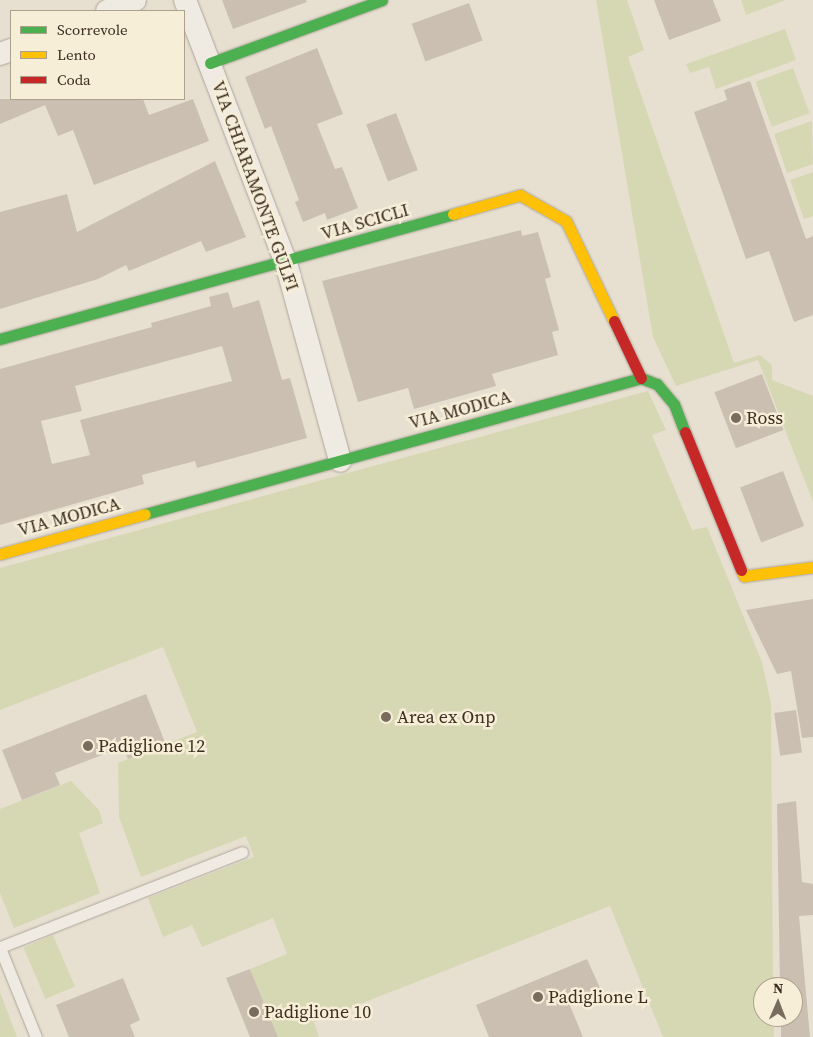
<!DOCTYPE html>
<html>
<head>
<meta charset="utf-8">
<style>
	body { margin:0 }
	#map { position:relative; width:813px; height:1037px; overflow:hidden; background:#e7e0d1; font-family:"Source Serif 4",serif }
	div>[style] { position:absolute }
	.green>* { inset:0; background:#d6d7b3; transform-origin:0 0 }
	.building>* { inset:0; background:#cbbfb2; transform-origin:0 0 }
	.roads { filter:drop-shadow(0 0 1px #ada599) drop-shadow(0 0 1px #ada599) }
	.lane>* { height:11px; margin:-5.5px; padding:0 5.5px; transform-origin:5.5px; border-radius:5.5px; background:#efebe3 }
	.street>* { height:22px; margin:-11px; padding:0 11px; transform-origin:11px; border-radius:11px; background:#efebe3 }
	.fast>* { height:11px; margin:-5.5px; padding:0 5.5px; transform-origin:5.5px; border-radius:5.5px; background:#4caf50 }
	.slow>* { height:11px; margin:-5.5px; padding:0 5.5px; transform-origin:5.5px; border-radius:5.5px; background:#ffc107 }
	.jam>* { height:11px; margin:-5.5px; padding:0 5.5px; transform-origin:5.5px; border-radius:5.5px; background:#c62828 }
	.dots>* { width:14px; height:14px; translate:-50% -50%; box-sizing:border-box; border:2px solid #f7eed8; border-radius:50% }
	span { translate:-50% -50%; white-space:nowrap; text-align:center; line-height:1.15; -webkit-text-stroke:5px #f7eed8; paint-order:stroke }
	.street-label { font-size:18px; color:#3d2e20 }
	.poi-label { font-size:18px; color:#3d2e20 }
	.left { translate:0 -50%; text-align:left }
	.legend { position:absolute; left:10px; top:10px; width:175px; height:90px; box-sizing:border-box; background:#f7eed8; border:1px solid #ada18e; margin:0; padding:6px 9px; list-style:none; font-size:15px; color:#3d2e20 }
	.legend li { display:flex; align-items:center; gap:10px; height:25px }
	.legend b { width:25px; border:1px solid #ada18e }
	.north { position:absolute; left:753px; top:977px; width:50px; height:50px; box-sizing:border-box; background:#f7eed8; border:1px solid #ada18e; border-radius:50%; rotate:1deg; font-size:14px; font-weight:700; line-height:20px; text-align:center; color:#3d2e20 }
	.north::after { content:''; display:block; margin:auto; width:18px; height:22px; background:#786c5e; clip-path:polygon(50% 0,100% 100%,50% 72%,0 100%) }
</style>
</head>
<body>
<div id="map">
	<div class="green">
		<div style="clip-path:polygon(596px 0,627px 0,644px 50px,628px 57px,734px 363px,760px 355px,772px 365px,772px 380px,813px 396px,813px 502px,758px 360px,676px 386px,653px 337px)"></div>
		<div style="clip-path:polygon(741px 0,786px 0,746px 15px)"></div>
		<div style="clip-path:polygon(785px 29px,796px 60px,716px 89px,709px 67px,690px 73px,686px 64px)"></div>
		<div style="left:793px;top:68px;width:48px;height:40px;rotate:70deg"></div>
		<div style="clip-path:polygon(812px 121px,813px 164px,787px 173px,774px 134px)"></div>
		<div style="clip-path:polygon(813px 172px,813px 216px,804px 219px,790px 180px)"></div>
		<div style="clip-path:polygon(648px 391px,666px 430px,652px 435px,692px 530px,707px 527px,762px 662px,771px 703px,773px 987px,763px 987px,763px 1017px,774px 1017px,774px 1037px,663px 1037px,610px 906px,314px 1022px,319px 1037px,278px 1037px,250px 969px,287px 954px,273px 918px,202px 947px,192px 925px,163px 937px,148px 898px,254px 857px,246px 836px,141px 877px,119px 817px,118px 763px,197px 732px,163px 647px,0 710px,0 568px)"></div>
		<div style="clip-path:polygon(71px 781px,99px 810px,103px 823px,79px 833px,100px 893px,14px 928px,0 893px,0 809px)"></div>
		<div style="left:53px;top:935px;width:56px;height:32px;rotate:67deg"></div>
		<div style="clip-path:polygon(0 992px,17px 1037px,0 1037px)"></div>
	</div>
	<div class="building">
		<div style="clip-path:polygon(222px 0,306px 0,307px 2px,233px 29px)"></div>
		<div style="clip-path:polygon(654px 0,713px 0,721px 21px,669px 40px)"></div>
		<div style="left:469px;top:3px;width:40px;height:61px;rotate:70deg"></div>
		<div style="clip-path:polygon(317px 48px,343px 114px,317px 124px,335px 169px,342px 167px,358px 208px,327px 220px,325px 213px,303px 222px,295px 202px,299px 200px,271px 126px,265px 129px,245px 77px)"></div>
		<div style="clip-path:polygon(750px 81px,806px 239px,813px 236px,813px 315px,794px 322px,769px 251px,746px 259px,694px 112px,727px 100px,724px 90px)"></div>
		<div style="clip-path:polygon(0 99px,143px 99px,149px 115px,193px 99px,209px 141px,94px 185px,73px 130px,58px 136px,45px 105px,0 124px)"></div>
		<div style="left:396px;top:113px;width:61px;height:32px;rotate:69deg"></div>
		<div style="clip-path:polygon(215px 161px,246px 237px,206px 252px,201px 241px,129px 271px,126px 265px,98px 279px,0 309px,0 212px,67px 194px,77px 232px)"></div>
		<div style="clip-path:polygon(521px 230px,522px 236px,538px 232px,551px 277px,545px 279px,559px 330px,552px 332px,558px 355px,492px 374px,496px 386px,414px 409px,408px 388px,358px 402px,322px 281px)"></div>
		<div style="clip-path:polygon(evenodd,228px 292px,233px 308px,259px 300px,282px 380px,290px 378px,307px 438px,197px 468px,195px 461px,142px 475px,144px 484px,0 525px,0 369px,152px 327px,151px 323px,211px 306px,209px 297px,228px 292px,222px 346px,232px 381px,80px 420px,90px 455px,52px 464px,41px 421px,82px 411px,75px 386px,222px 346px)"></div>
		<div style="left:762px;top:374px;width:60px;height:51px;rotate:69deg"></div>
		<div style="left:783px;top:471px;width:59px;height:46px;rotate:69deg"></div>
		<div style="clip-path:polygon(813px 599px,813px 737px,802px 738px,791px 671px,777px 674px,746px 610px)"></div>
		<div style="clip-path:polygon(146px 694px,166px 745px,128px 759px,123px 747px,55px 773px,60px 785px,22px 800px,2px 750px)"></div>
		<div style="left:796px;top:710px;width:43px;height:22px;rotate:82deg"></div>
		<div style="clip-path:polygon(796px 801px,802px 882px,813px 884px,813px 915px,799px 916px,810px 1037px,781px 1037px,781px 1017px,793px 1017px,793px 987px,780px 987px,777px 804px)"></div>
		<div style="clip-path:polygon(587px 959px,600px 988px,568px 1001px,583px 1037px,489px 1037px,476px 1005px)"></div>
		<div style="clip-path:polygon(250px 969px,278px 1037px,250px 1037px,226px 978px)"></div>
		<div style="clip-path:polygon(123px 978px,140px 1020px,130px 1025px,135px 1037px,69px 1037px,56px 1005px)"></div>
	</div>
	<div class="roads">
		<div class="lane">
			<div style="left:0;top:947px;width:260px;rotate:-21.4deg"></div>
			<div style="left:0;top:948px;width:96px;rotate:68deg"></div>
		</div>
		<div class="street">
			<div style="left:185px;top:0;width:282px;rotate:69deg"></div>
			<div style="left:286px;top:263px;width:205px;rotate:74.7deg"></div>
			<div style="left:107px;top:11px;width:30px;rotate:-21deg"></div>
			<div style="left:0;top:54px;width:12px;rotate:-20deg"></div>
		</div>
		<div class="fast">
			<div style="left:210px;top:63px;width:183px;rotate:-20.1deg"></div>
			<div style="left:0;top:339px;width:470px;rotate:-15.4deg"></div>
			<div style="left:145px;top:514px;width:514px;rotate:-15.33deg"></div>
			<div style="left:641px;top:378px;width:17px;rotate:21deg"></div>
			<div style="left:657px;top:384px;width:26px;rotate:50deg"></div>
			<div style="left:674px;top:404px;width:30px;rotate:69deg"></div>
		</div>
		<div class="slow">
			<div style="left:453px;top:214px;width:70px;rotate:-15.8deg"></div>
			<div style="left:520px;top:195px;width:53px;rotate:29.5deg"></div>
			<div style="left:566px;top:221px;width:111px;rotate:64.4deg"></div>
			<div style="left:0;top:554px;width:150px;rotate:-15.4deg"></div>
			<div style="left:741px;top:570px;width:7px;rotate:63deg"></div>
			<div style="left:744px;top:576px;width:70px;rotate:-7.4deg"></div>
		</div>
		<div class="jam">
			<div style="left:614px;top:321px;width:63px;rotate:64.7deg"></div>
			<div style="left:685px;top:432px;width:149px;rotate:67.9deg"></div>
		</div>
	</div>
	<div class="dots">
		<div style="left:736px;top:418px;background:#786c5e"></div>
		<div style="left:386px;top:717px;background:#786c5e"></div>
		<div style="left:88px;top:746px;background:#786c5e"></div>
		<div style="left:538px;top:997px;background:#786c5e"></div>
		<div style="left:254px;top:1012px;background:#786c5e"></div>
	</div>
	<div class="street-label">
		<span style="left:255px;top:186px;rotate:70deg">VIA CHIARAMONTE GULFI</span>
		<span style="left:365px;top:222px;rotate:-16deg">VIA SCICLI</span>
		<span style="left:460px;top:410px;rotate:-15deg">VIA MODICA</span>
		<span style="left:69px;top:517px;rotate:-15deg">VIA MODICA</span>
	</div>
	<div class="poi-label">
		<span class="left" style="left:746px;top:418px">Ross</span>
		<span class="left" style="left:397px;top:717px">Area ex Onp</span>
		<span class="left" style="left:98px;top:746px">Padiglione 12</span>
		<span class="left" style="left:548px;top:997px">Padiglione L</span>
		<span class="left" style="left:264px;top:1012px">Padiglione 10</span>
	</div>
	<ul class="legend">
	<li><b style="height:6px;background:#4caf50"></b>Scorrevole</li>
	<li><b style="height:6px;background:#ffc107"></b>Lento</li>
	<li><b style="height:6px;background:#c62828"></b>Coda</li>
	</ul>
	<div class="north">N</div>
</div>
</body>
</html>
